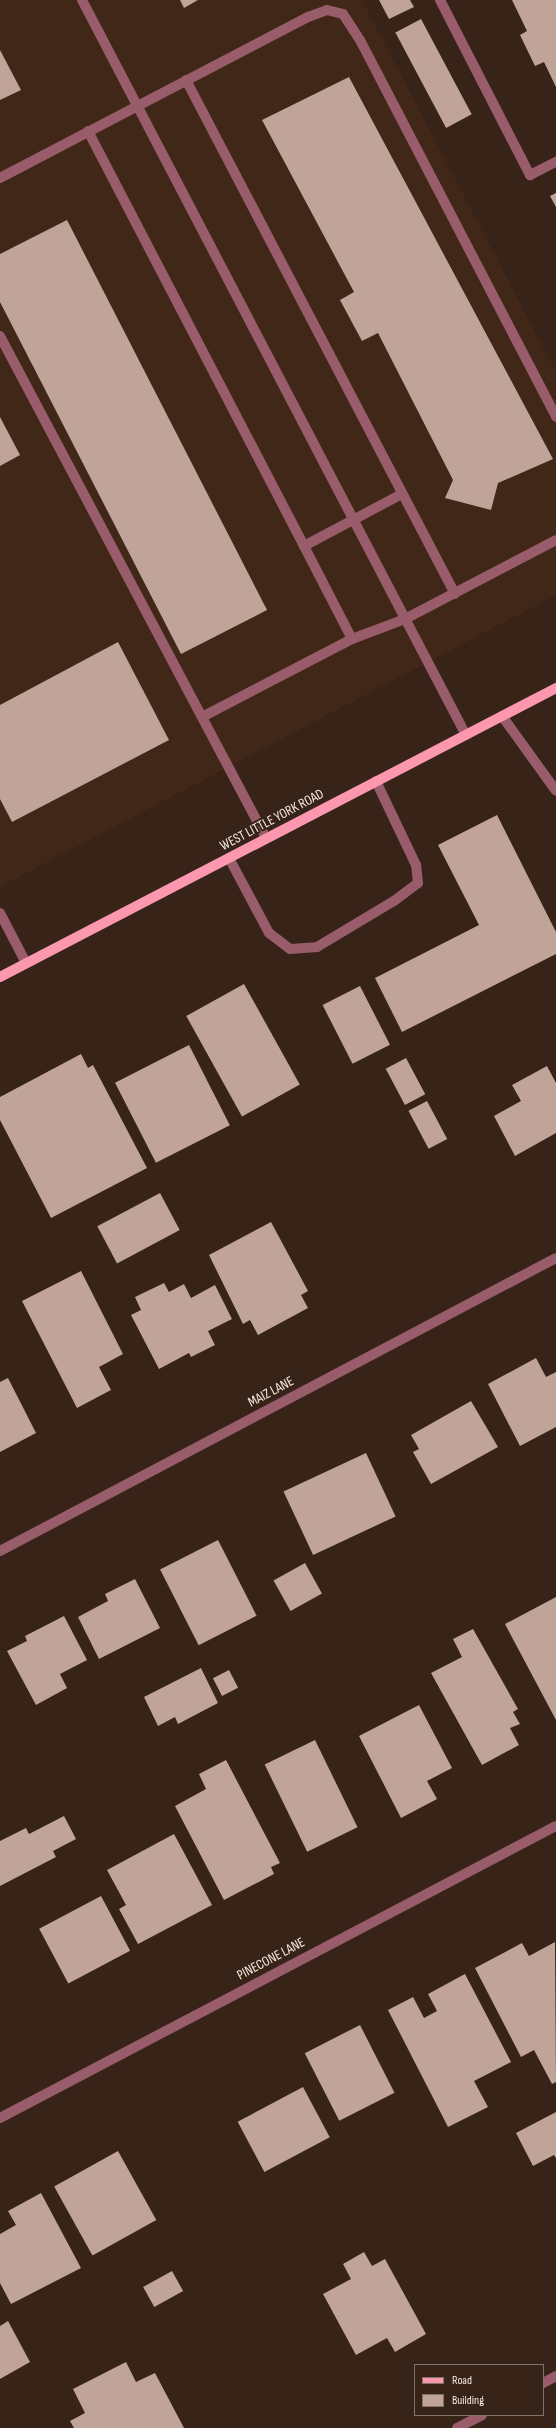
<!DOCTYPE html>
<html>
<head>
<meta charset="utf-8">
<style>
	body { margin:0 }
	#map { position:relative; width:556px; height:2428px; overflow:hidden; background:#372318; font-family:"Sofia Sans Condensed",sans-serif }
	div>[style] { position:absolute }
	.built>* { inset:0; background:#412718 }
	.building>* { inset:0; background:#c0a499; transform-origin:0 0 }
	.minor>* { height:10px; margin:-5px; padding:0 5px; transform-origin:5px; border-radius:5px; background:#995c6b }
	.major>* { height:10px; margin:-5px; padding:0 5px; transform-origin:5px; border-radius:5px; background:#fc97b0 }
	span { translate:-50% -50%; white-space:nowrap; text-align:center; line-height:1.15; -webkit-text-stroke:4px #372318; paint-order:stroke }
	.street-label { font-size:14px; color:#f6e8e1 }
	.legend { position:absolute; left:414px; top:2364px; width:130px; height:52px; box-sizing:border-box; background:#372318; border:1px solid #837268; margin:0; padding:5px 7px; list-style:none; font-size:12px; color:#f6e8e1 }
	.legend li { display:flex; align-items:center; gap:8px; height:20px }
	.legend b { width:20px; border:1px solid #837268 }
</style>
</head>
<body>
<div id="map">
	<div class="built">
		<div style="clip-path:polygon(0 0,362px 0,556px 372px,556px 595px,0 887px)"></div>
	</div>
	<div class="building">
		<div style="clip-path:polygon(180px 0,198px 0,184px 8px)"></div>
		<div style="clip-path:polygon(379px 0,410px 0,414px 7px,389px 19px)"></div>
		<div style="clip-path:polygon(512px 0,556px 0,556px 87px,544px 62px,535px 66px,520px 35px,527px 31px)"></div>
		<div style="left:421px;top:19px;width:108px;height:29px;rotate:62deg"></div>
		<div style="clip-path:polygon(0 50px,21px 90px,0 100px)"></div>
		<div style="clip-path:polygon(349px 77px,553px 459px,498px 483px,491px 510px,445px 498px,453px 480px,378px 333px,362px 341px,340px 300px,354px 292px,262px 120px)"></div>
		<div style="clip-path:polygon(556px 193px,556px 207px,550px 196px)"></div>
		<div style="clip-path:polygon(67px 220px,267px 610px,181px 654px,0 302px,0 254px)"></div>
		<div style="clip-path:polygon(0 417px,20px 455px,0 466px)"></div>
		<div style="clip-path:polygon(118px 642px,169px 740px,12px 822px,0 799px,0 705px)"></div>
		<div style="clip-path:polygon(497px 815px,556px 932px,556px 954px,402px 1032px,375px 978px,479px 925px,438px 845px)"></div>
		<div style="left:244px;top:984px;width:115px;height:66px;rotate:61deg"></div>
		<div style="left:360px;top:986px;width:66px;height:42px;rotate:63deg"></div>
		<div style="left:189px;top:1045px;width:90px;height:83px;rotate:63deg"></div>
		<div style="clip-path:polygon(81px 1054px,88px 1068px,93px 1065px,147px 1168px,51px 1218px,0 1120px,0 1097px)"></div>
		<div style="left:406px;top:1058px;width:41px;height:23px;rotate:62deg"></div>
		<div style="clip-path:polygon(547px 1066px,556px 1083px,556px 1133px,515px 1156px,494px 1116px,521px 1101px,512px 1085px)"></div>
		<div style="left:427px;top:1101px;width:43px;height:21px;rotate:62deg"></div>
		<div style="left:160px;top:1193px;width:42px;height:71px;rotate:62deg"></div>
		<div style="clip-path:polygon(271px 1222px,308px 1291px,301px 1295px,308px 1308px,258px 1335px,250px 1320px,243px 1324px,209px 1255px)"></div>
		<div style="clip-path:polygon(81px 1271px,123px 1354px,99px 1367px,111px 1390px,77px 1408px,22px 1301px)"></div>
		<div style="clip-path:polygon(164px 1283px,169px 1292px,184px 1284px,191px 1298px,215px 1285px,232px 1319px,208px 1331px,215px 1345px,191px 1357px,189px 1353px,159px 1369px,131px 1315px,141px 1310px,135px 1297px)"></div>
		<div style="clip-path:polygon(536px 1358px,546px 1377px,556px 1372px,556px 1427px,520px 1446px,488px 1384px)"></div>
		<div style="clip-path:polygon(8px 1378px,36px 1433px,0 1452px,0 1382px)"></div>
		<div style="clip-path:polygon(471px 1401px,498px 1447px,431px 1484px,413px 1452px,419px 1449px,411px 1435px)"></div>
		<div style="left:366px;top:1453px;width:70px;height:91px;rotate:65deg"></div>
		<div style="left:218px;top:1540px;width:85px;height:65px;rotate:63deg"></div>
		<div style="left:305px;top:1563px;width:35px;height:36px;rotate:61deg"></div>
		<div style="clip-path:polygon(135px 1579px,160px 1628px,99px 1659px,78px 1617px,108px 1601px,105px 1594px)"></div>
		<div style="clip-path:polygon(556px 1597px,556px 1720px,505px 1624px)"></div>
		<div style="clip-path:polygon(64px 1616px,87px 1660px,60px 1674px,67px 1688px,36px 1705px,7px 1651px,27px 1641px,25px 1636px)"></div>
		<div style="clip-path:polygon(473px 1629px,518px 1709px,513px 1712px,520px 1724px,510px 1728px,519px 1745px,482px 1765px,431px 1673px,462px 1657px,453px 1639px)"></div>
		<div style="clip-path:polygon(201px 1668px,218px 1703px,178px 1724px,175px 1717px,158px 1726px,144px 1697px)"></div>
		<div style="left:229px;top:1670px;width:20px;height:18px;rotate:63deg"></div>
		<div style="clip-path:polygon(419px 1705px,452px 1768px,427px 1781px,437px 1799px,401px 1818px,359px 1736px)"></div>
		<div style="left:315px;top:1740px;width:97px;height:56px;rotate:64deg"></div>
		<div style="clip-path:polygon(226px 1760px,280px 1863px,271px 1867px,274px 1874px,224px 1900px,175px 1806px,206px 1789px,199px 1774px)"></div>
		<div style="clip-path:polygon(64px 1816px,76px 1839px,53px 1851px,56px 1857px,0 1886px,0 1841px,26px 1828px,29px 1834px)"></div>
		<div style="clip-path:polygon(174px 1834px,212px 1905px,138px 1944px,119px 1909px,126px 1905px,107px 1870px)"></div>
		<div style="left:101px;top:1896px;width:62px;height:70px;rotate:62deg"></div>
		<div style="clip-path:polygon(555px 1942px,556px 2082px,552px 2084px,534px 2050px,521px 2057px,475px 1968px,522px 1943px,529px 1956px)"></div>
		<div style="clip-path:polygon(465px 1974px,511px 2062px,474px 2081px,488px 2107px,448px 2127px,388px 2010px,413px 1997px,424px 2018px,437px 2011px,428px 1994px)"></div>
		<div style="left:360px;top:2025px;width:76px;height:62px;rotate:63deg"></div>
		<div style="left:303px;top:2087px;width:57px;height:74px;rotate:62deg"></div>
		<div style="clip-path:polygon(556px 2112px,556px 2158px,554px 2155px,533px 2166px,516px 2133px)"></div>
		<div style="left:118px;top:2151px;width:79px;height:73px;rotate:61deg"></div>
		<div style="clip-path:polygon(41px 2193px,81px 2268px,11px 2304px,0 2283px,0 2234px,16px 2225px,8px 2211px)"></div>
		<div style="clip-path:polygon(364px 2252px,372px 2266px,385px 2259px,426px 2334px,395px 2352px,387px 2338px,356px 2355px,323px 2294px,351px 2279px,343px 2264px)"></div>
		<div style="left:172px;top:2271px;width:23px;height:33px;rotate:61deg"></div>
		<div style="clip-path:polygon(8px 2321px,30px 2362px,0 2379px,0 2326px)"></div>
		<div style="clip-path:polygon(126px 2362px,136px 2382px,155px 2373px,184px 2428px,74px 2428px,70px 2421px,85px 2413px,73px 2389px)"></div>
	</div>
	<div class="minor">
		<div style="left:82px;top:0;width:829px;rotate:62.42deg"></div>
		<div style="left:440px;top:0;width:197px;rotate:62.8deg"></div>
		<div style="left:530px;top:175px;width:29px;rotate:-27deg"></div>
		<div style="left:186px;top:80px;width:580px;rotate:62.37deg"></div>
		<div style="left:88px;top:131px;width:468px;rotate:62.5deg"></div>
		<div style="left:0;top:178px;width:348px;rotate:-27.6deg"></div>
		<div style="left:308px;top:17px;width:20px;rotate:-20deg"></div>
		<div style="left:327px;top:10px;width:16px;rotate:14deg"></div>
		<div style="left:343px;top:14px;width:31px;rotate:57deg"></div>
		<div style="left:360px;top:40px;width:425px;rotate:62.5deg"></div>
		<div style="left:0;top:336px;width:568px;rotate:62.08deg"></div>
		<div style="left:352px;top:639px;width:105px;rotate:-117.3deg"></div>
		<div style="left:304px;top:546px;width:111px;rotate:-28deg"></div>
		<div style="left:502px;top:716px;width:92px;rotate:54.2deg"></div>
		<div style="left:202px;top:717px;width:169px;rotate:-27.5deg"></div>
		<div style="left:352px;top:639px;width:57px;rotate:-20.7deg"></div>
		<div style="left:405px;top:619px;width:170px;rotate:-27.6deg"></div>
		<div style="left:229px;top:858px;width:85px;rotate:61.9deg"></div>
		<div style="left:269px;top:933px;width:26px;rotate:37deg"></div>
		<div style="left:290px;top:949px;width:27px;rotate:-4deg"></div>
		<div style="left:317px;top:947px;width:90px;rotate:-30.9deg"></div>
		<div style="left:394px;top:901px;width:30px;rotate:-37deg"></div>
		<div style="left:418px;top:883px;width:18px;rotate:-96deg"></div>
		<div style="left:416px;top:865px;width:93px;rotate:-115.5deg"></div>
		<div style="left:0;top:913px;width:56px;rotate:62.5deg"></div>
		<div style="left:0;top:1551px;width:628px;rotate:-27.79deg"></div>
		<div style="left:0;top:2118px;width:628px;rotate:-27.71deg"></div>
		<div style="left:543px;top:2383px;width:15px;rotate:-28deg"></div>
		<div style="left:457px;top:2428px;width:28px;rotate:-27deg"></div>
	</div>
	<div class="major">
		<div style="left:0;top:977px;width:627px;rotate:-27.46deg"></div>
	</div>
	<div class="street-label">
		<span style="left:272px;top:820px;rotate:-28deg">WEST LITTLE YORK ROAD</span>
		<span style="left:271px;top:1392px;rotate:-28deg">MAIZ LANE</span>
		<span style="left:271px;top:1959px;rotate:-28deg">PINECONE LANE</span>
	</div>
	<ul class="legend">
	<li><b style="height:5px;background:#fc97b0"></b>Road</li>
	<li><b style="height:11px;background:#c0a499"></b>Building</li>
	</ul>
</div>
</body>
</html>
